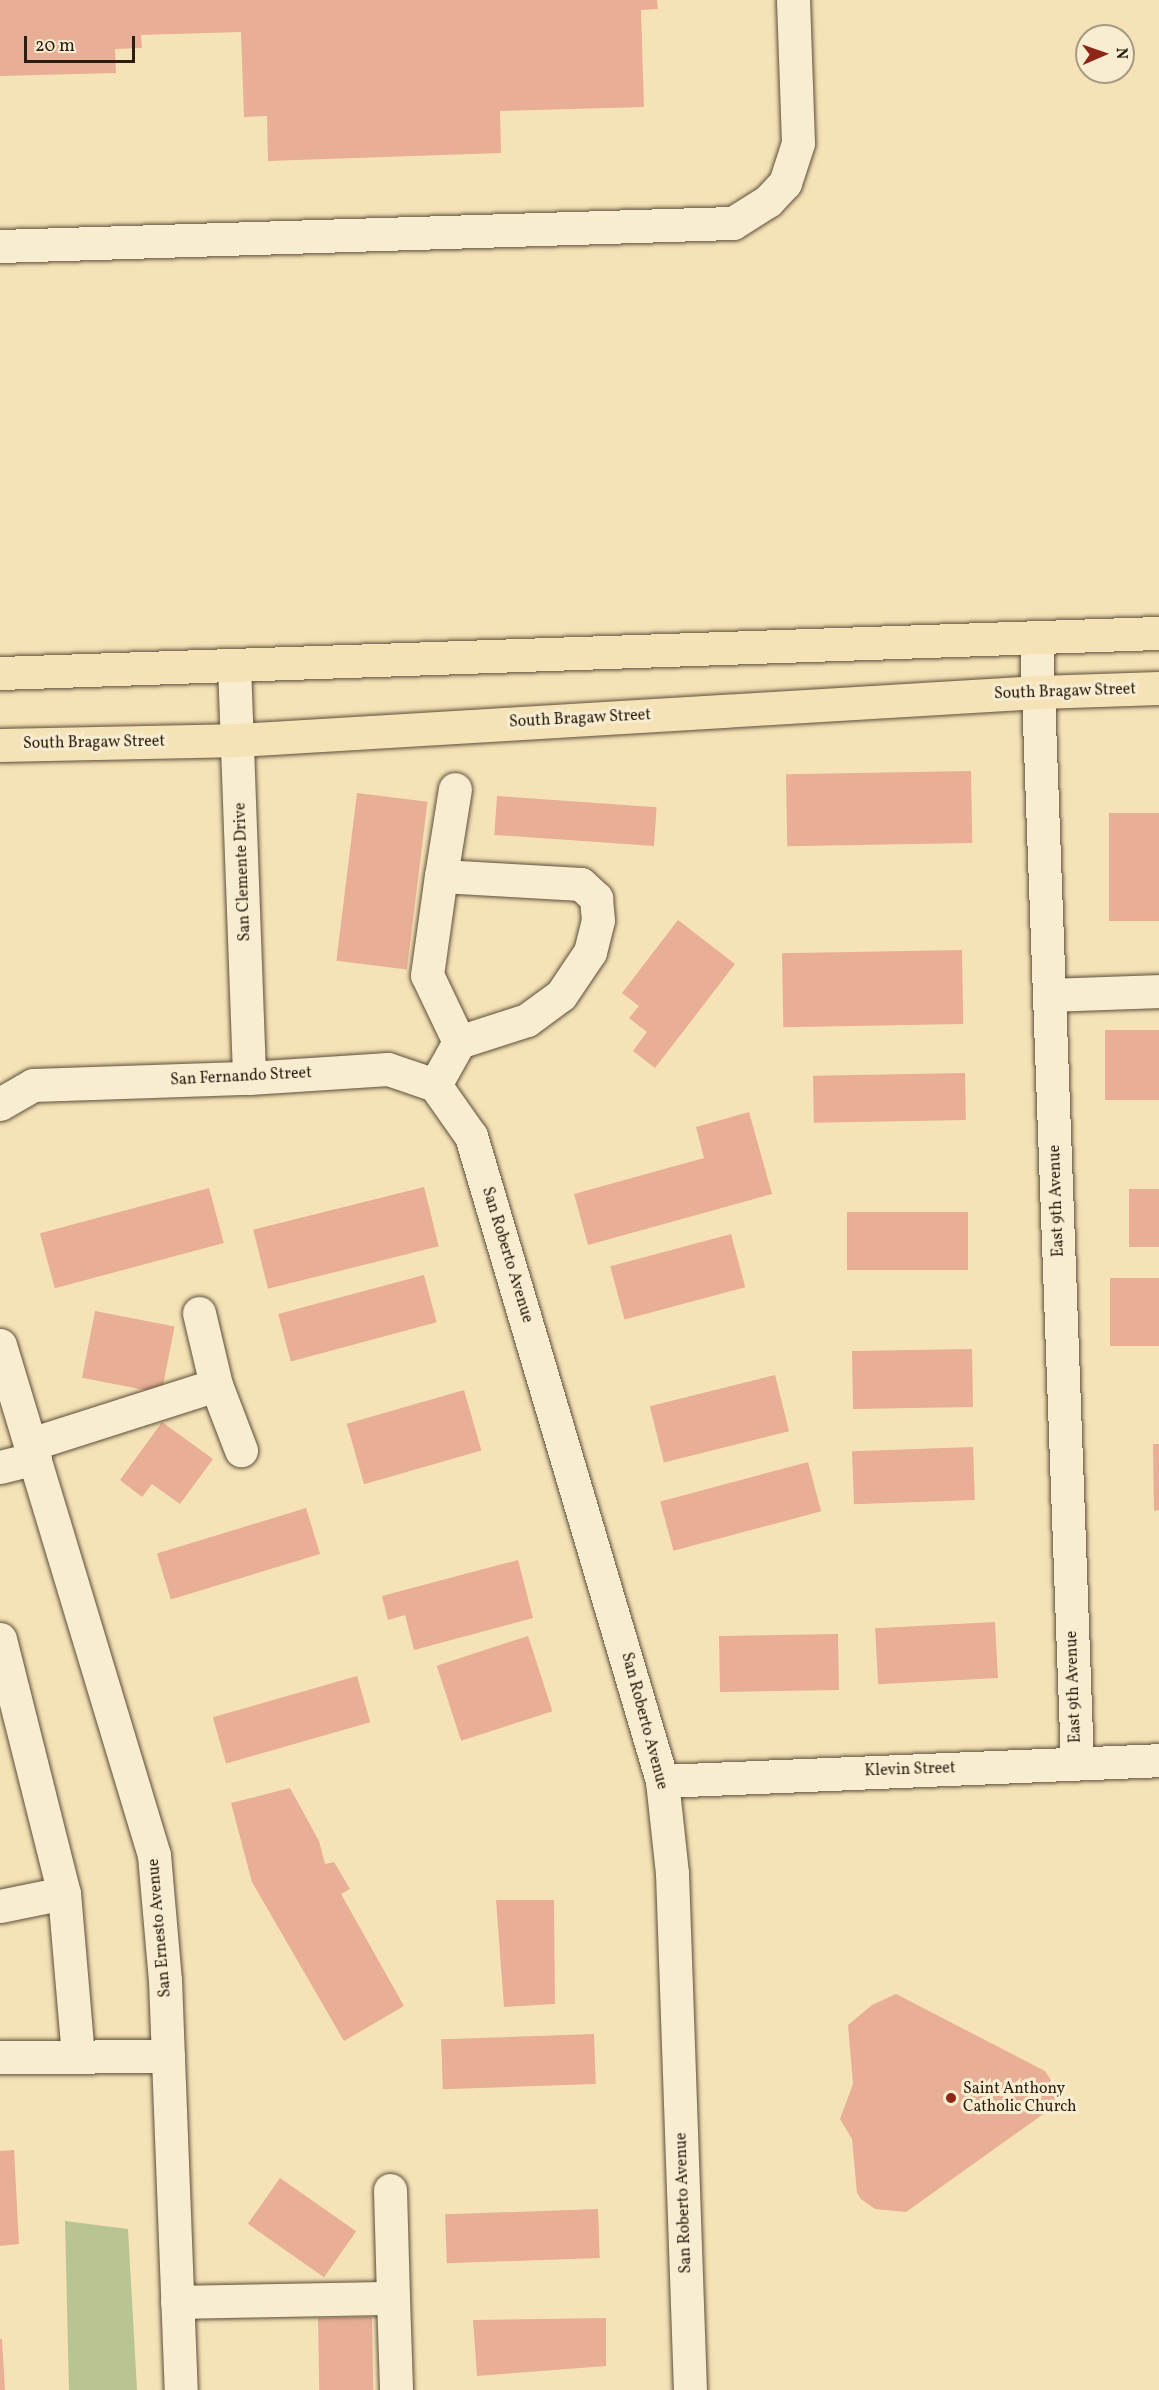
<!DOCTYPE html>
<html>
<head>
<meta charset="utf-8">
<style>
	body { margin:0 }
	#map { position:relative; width:1159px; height:2390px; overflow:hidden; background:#f5e3b7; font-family:Vollkorn,serif }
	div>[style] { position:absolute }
	.green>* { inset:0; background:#b8c491 }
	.building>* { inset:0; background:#e8ae96; transform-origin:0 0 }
	.roads { filter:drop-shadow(0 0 2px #5e4e3a) drop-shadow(0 0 2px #5e4e3a) }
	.minor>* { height:33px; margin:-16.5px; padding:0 16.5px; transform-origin:16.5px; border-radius:16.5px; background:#f8edd0 }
	.major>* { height:33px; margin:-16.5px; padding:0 16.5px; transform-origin:16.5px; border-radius:16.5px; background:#f5e3b7 }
	.dots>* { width:16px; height:16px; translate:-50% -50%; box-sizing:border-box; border:3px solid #f8edd0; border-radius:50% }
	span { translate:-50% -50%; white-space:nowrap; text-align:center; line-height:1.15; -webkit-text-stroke:6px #f8edd0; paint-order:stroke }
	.street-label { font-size:16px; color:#2b1d11 }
	.poi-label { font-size:16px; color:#2b1d11 }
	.left { translate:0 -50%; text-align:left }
	.north { position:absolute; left:1075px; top:24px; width:60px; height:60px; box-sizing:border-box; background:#f8edd0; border:2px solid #a69a84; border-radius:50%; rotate:88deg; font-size:16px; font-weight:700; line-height:24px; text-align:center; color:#2b1d11 }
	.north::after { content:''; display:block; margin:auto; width:21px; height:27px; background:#8f2418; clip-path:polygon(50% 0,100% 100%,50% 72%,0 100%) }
	.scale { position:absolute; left:24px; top:36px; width:111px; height:27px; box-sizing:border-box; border:3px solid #2b1d11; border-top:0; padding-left:8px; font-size:18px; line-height:21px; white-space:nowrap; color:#2b1d11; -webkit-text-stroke:4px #f8edd0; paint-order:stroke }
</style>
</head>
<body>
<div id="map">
	<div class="green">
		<div style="clip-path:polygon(65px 2221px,128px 2229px,137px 2390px,69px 2390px)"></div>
	</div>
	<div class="building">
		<div style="clip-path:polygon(0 0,657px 0,658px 9px,641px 10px,644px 107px,500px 111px,501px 153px,268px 161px,267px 116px,244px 117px,241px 32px,141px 35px,142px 48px,115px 49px,116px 73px,0 76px)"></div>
		<div style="left:971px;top:771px;width:72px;height:185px;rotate:89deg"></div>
		<div style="left:357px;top:793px;width:71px;height:169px;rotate:7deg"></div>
		<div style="left:497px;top:796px;width:160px;height:39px;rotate:4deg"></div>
		<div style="left:1159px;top:813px;width:108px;height:50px;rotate:90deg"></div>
		<div style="clip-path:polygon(678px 920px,735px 964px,655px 1068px,633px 1051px,647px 1032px,629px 1018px,639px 1006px,622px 993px)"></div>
		<div style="left:962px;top:950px;width:74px;height:180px;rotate:89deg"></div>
		<div style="left:1159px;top:1030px;width:70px;height:54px;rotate:90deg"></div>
		<div style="left:965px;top:1073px;width:47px;height:152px;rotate:89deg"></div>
		<div style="clip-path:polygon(749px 1112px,772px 1194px,588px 1245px,574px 1194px,704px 1158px,696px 1127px)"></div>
		<div style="left:424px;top:1187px;width:61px;height:176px;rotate:76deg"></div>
		<div style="left:209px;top:1188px;width:57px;height:175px;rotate:75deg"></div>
		<div style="left:1159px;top:1189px;width:58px;height:30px;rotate:90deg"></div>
		<div style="left:847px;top:1212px;width:121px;height:58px"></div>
		<div style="left:731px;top:1234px;width:55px;height:125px;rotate:75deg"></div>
		<div style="left:424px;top:1275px;width:49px;height:151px;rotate:75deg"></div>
		<div style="left:1159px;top:1278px;width:68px;height:49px;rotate:90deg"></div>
		<div style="left:95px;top:1311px;width:81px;height:68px;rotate:11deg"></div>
		<div style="left:972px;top:1349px;width:58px;height:120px;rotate:89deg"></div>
		<div style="left:775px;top:1375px;width:58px;height:129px;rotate:76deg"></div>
		<div style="left:464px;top:1390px;width:63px;height:122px;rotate:74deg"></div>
		<div style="clip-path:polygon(162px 1422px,213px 1459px,180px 1504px,152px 1484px,142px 1497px,120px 1480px)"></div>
		<div style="clip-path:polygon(1153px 1444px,1159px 1444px,1159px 1510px,1154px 1511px)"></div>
		<div style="left:973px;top:1447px;width:53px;height:121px;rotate:88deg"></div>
		<div style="left:808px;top:1462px;width:51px;height:153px;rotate:75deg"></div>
		<div style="left:306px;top:1508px;width:48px;height:156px;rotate:73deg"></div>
		<div style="clip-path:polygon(518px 1560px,533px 1618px,414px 1650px,405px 1615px,388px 1620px,382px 1596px)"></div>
		<div style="left:995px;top:1622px;width:56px;height:120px;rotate:87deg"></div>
		<div style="left:838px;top:1634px;width:56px;height:119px;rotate:89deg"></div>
		<div style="left:528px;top:1636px;width:79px;height:96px;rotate:72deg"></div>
		<div style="left:357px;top:1676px;width:48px;height:150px;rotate:74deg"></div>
		<div style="clip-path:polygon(290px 1788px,319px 1841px,325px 1864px,334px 1862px,350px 1889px,341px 1894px,404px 2006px,344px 2041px,252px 1882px,231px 1803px)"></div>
		<div style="clip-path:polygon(496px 1900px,554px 1900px,555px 2004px,504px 2007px)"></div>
		<div style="clip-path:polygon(896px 1994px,1045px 2071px,1058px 2091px,1053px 2104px,1042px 2115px,906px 2212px,875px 2209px,861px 2199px,857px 2193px,852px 2139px,840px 2119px,853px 2084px,848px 2025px,872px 2005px)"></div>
		<div style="left:594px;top:2034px;width:50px;height:153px;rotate:88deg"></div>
		<div style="clip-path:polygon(14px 2150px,19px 2244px,0 2246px,0 2151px)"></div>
		<div style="left:280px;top:2178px;width:93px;height:56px;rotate:35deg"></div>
		<div style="left:598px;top:2209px;width:49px;height:153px;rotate:88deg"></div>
		<div style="left:372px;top:2317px;width:73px;height:54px;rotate:89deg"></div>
		<div style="clip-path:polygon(606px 2318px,606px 2366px,477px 2376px,473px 2320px)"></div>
		<div style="clip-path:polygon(0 2339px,2px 2339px,5px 2390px,0 2390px)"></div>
	</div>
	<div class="roads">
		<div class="minor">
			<div style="left:0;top:246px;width:733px;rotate:-1.8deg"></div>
			<div style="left:733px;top:223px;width:41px;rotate:-32.2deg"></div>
			<div style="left:768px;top:201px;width:25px;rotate:-47deg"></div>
			<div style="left:785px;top:183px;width:42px;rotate:-72deg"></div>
			<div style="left:798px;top:143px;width:143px;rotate:-92deg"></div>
			<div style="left:1036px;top:639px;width:1125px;rotate:87.91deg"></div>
			<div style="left:234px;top:665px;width:413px;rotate:87.9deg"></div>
			<div style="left:441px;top:876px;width:140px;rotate:3.3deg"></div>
			<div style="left:581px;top:884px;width:21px;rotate:43deg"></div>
			<div style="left:596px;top:898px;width:22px;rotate:85deg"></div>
			<div style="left:598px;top:920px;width:33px;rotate:104deg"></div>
			<div style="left:590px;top:952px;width:52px;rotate:124deg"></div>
			<div style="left:561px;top:995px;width:42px;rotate:143.7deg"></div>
			<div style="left:527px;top:1020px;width:71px;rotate:162.1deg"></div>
			<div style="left:459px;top:1042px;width:74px;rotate:-115.5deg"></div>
			<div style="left:427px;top:975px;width:100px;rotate:-82deg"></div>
			<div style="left:441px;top:876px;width:88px;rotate:-80.9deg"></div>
			<div style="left:1050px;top:995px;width:109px;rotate:-2.1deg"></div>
			<div style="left:435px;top:1085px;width:62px;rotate:54.8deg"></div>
			<div style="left:471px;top:1136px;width:673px;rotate:73.5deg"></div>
			<div style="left:662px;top:1781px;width:93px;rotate:83.8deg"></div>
			<div style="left:672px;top:1873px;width:517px;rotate:88.01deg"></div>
			<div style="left:0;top:1104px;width:38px;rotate:-30deg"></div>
			<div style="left:33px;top:1085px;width:216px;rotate:-1.9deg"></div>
			<div style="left:249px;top:1078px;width:139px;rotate:-3.7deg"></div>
			<div style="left:388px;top:1069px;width:50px;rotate:18.8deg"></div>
			<div style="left:435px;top:1085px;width:49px;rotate:-60.8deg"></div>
			<div style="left:199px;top:1313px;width:74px;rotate:76.7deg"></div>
			<div style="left:0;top:1345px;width:533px;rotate:73.2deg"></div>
			<div style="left:154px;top:1855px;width:125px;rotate:85deg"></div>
			<div style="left:165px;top:1980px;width:410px;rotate:87.8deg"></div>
			<div style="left:31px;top:1444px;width:194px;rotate:-17.7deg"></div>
			<div style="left:216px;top:1385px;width:70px;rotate:69deg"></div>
			<div style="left:0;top:1467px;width:36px;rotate:-14deg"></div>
			<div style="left:0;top:1639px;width:262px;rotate:75.9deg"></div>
			<div style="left:64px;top:1893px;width:164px;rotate:85.1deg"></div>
			<div style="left:662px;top:1781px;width:497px;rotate:-2.4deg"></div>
			<div style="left:0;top:1906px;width:65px;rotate:-11.5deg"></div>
			<div style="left:0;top:2057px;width:168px;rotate:-0.3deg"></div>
			<div style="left:390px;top:2190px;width:108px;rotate:88.4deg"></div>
			<div style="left:177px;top:2302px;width:216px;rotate:-1.1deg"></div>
			<div style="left:393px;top:2298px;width:92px;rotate:88.1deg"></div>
		</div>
		<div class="major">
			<div style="left:0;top:673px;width:1160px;rotate:-1.98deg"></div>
			<div style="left:0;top:745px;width:238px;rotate:-1.2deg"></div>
			<div style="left:238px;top:740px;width:802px;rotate:-3.43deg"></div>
			<div style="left:1039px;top:692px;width:120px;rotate:-1.9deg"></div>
		</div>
	</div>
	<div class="dots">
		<div style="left:951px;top:2098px;background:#8f2418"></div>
	</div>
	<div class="street-label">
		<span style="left:1065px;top:692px;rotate:-2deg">South Bragaw Street</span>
		<span style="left:580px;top:719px;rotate:-3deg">South Bragaw Street</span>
		<span style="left:94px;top:743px;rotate:-1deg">South Bragaw Street</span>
		<span style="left:243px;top:872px;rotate:-92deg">San Clemente Drive</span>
		<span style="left:241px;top:1077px;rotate:-3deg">San Fernando Street</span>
		<span style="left:1057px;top:1201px;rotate:-92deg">East 9th Avenue</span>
		<span style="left:507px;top:1255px;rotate:73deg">San Roberto Avenue</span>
		<span style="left:1074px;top:1687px;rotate:-92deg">East 9th Avenue</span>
		<span style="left:644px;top:1721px;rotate:75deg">San Roberto Avenue</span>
		<span style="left:910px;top:1770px;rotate:-2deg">Klevin Street</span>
		<span style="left:160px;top:1928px;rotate:-95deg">San Ernesto Avenue</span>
		<span style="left:684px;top:2203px;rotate:-92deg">San Roberto Avenue</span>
	</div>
	<div class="poi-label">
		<span class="left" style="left:963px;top:2098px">Saint Anthony<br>Catholic Church</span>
	</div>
	<div class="north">N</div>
	<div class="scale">20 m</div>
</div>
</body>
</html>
